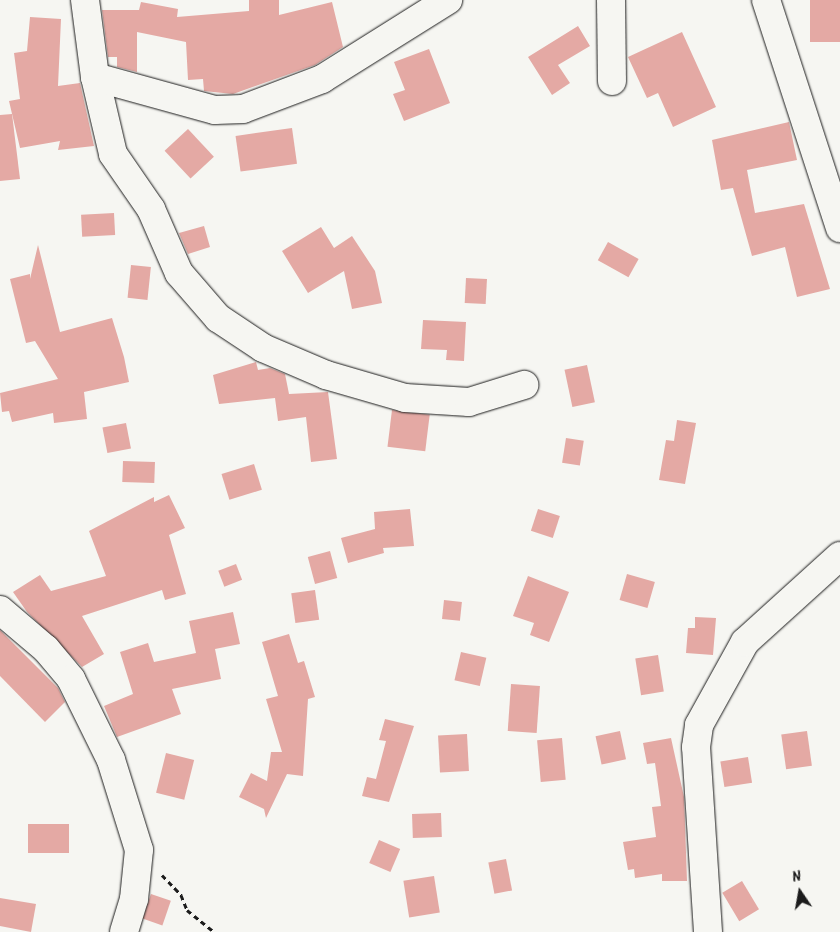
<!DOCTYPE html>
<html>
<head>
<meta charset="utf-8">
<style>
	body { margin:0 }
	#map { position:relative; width:840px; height:932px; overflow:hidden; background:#f6f6f2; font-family:Kalam,sans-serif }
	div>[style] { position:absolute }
	.building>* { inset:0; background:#e4a9a4; transform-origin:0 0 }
	.path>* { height:3px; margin-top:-1.5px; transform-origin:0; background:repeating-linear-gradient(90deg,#1c1c1c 0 5px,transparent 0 9px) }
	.roads { filter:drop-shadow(0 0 1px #1c1c1c) drop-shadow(0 0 1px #1c1c1c) }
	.minor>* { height:28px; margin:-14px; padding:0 14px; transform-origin:14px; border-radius:14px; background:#f6f6f2 }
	span { translate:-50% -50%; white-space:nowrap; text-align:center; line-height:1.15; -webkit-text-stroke:5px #f6f6f2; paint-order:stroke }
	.north { position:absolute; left:775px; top:867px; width:50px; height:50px; -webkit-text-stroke:4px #f6f6f2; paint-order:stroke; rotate:348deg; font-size:14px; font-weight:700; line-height:20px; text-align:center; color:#1c1c1c }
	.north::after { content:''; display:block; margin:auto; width:18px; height:22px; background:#1c1c1c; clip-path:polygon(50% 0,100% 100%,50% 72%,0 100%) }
</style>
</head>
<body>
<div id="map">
	<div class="building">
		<div style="clip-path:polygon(249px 0,279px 0,279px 15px,332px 2px,343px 47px,315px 65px,233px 94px,204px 91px,203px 79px,188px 80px,186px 42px,137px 32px,137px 72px,117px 67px,117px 57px,108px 57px,102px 10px,139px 10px,141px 2px,178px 9px,177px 17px,249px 11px)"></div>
		<div style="left:810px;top:0;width:30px;height:42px"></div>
		<div style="clip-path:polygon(30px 17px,61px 19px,58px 86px,80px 83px,94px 146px,58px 150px,60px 141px,20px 148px,9px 101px,20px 99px,14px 53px,27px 51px)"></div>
		<div style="clip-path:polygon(578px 26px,590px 46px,558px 65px,570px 83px,552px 95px,528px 57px)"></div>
		<div style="clip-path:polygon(682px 32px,716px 107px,673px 127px,658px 93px,647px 98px,628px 57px)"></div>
		<div style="clip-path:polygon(429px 49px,450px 103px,404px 121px,393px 94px,405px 90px,394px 62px)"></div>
		<div style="clip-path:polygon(12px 114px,20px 179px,0 181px,0 115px)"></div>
		<div style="clip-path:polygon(789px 122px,797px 160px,747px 170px,755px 213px,804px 204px,830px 289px,797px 297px,785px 247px,752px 256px,733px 188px,721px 190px,712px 140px)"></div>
		<div style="left:292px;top:128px;width:36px;height:57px;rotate:82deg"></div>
		<div style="left:188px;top:129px;width:38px;height:32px;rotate:47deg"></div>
		<div style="left:114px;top:213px;width:22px;height:33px;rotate:87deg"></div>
		<div style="clip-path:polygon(204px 226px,210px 247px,188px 254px,179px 233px)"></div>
		<div style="clip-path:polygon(321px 227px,334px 248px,352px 236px,375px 271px,382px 303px,352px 309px,344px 271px,308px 293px,282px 251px)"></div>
		<div style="left:608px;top:242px;width:35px;height:21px;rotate:29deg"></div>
		<div style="clip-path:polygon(38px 245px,60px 332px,112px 318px,124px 357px,129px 382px,84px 392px,87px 419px,54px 423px,53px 413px,12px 422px,9px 411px,2px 412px,0 393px,58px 379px,35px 341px,26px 343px,10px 279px,30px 274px,30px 279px)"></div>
		<div style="left:131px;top:265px;width:20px;height:33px;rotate:6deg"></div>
		<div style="left:466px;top:278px;width:21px;height:25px;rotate:3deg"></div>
		<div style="clip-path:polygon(423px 320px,466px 322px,464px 361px,446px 360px,447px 350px,421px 349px)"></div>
		<div style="clip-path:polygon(256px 362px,258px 370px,270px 368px,285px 374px,289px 394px,328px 392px,337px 459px,311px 462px,306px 417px,278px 421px,275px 398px,219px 404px,213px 375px)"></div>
		<div style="left:587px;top:365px;width:38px;height:23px;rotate:78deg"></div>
		<div style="left:392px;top:410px;width:38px;height:37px;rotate:7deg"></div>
		<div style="clip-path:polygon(677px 420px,696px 423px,685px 484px,659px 480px,666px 440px,674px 441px)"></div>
		<div style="left:126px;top:423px;width:26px;height:24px;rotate:79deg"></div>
		<div style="left:566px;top:438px;width:18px;height:25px;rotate:9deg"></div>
		<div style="left:123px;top:461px;width:32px;height:21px;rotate:2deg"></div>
		<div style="left:254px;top:464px;width:27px;height:34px;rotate:73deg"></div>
		<div style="clip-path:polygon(169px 495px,185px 528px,169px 535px,186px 594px,165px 600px,162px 590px,82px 616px,104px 654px,82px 667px,27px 612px,13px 592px,40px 575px,51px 591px,106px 576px,89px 531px,154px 497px,154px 502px)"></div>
		<div style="clip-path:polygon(410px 509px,414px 546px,383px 548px,384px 553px,348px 563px,341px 538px,375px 529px,374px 512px)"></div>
		<div style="left:538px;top:509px;width:23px;height:23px;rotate:18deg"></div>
		<div style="left:330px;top:551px;width:28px;height:23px;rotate:75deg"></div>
		<div style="left:236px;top:564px;width:17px;height:19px;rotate:69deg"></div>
		<div style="left:627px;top:574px;width:29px;height:27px;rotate:16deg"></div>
		<div style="clip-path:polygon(528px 576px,569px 592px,549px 642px,530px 635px,534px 623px,513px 616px)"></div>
		<div style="left:315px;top:590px;width:30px;height:24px;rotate:82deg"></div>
		<div style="left:444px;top:600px;width:18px;height:19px;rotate:6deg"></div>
		<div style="clip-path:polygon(233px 612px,240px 644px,215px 649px,221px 679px,172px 689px,181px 714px,117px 737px,104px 706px,133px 694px,120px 652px,148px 643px,154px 662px,196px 653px,189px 621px)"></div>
		<div style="clip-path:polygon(695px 617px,716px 618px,713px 655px,686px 653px,688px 628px,695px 628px)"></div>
		<div style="clip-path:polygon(0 630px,58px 688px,65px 702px,45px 722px,0 676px)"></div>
		<div style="clip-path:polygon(289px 634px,298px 663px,304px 661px,315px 697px,308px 699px,303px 776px,287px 774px,266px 818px,264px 809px,239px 797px,251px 773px,267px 781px,271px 752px,282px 752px,266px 699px,278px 696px,262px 642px)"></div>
		<div style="left:461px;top:652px;width:26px;height:29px;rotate:13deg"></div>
		<div style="left:658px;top:655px;width:37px;height:23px;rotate:81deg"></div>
		<div style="left:511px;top:684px;width:29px;height:47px;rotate:4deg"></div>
		<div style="clip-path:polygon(385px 719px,414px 726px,389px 802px,362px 796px,367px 777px,376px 779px,386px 741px,379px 740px)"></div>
		<div style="left:620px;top:731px;width:29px;height:25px;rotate:78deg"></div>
		<div style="left:807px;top:731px;width:35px;height:26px;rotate:82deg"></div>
		<div style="left:467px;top:734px;width:37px;height:29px;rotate:87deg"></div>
		<div style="left:562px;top:738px;width:42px;height:25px;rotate:85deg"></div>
		<div style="clip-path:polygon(671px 738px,684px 797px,687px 881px,662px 881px,662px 874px,635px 878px,634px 869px,628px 870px,623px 842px,656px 837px,652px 807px,661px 806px,655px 763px,647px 764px,643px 743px)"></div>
		<div style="left:166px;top:753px;width:29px;height:41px;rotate:14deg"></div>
		<div style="left:748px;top:757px;width:26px;height:28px;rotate:81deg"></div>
		<div style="left:441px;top:813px;width:24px;height:29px;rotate:88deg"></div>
		<div style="left:28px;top:824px;width:41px;height:29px"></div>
		<div style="left:379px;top:840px;width:23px;height:25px;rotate:23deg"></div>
		<div style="left:506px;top:859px;width:32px;height:18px;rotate:79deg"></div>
		<div style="left:434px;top:876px;width:37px;height:31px;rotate:81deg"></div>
		<div style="left:742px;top:881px;width:33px;height:23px;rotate:59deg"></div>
		<div style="left:151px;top:894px;width:21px;height:26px;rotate:19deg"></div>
		<div style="clip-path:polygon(0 898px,36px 904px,31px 932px,0 926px)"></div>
	</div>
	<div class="path">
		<div style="left:162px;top:875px;width:28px;rotate:46deg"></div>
		<div style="left:181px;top:895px;width:16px;rotate:68deg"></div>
		<div style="left:187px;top:910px;width:35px;rotate:39deg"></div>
	</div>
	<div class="roads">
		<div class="minor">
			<div style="left:85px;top:0;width:78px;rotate:82.6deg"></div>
			<div style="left:95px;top:77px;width:79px;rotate:76.8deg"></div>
			<div style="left:113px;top:154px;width:67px;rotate:55.4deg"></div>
			<div style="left:151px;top:209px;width:70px;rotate:66.4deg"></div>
			<div style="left:179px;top:273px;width:60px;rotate:49.1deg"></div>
			<div style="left:218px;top:318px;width:54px;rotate:33.7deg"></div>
			<div style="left:263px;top:348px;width:69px;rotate:23.2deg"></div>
			<div style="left:326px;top:375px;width:82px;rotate:16.2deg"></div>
			<div style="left:405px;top:398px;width:64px;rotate:3.6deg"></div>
			<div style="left:469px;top:402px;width:58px;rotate:-17.2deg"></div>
			<div style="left:611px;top:0;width:81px;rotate:89.3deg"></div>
			<div style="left:766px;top:0;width:240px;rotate:72deg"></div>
			<div style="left:95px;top:77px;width:124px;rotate:15.4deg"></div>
			<div style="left:215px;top:110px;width:28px;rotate:-2deg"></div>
			<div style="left:243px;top:109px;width:85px;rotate:-20.8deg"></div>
			<div style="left:322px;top:79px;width:149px;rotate:-32.1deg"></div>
			<div style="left:0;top:610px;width:60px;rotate:40.3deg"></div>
			<div style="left:46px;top:649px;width:39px;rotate:50deg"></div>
			<div style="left:71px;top:679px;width:90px;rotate:63.7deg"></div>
			<div style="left:111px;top:760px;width:94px;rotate:72.7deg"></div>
			<div style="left:139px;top:850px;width:49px;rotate:95.8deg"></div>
			<div style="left:134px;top:899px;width:34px;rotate:107deg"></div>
			<div style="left:708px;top:932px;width:185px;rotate:-93.7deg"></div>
			<div style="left:696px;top:747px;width:22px;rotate:-82deg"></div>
			<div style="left:699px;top:725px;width:95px;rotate:-61deg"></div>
			<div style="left:745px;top:642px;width:128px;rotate:-42.2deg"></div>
		</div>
	</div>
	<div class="north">N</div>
</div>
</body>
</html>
